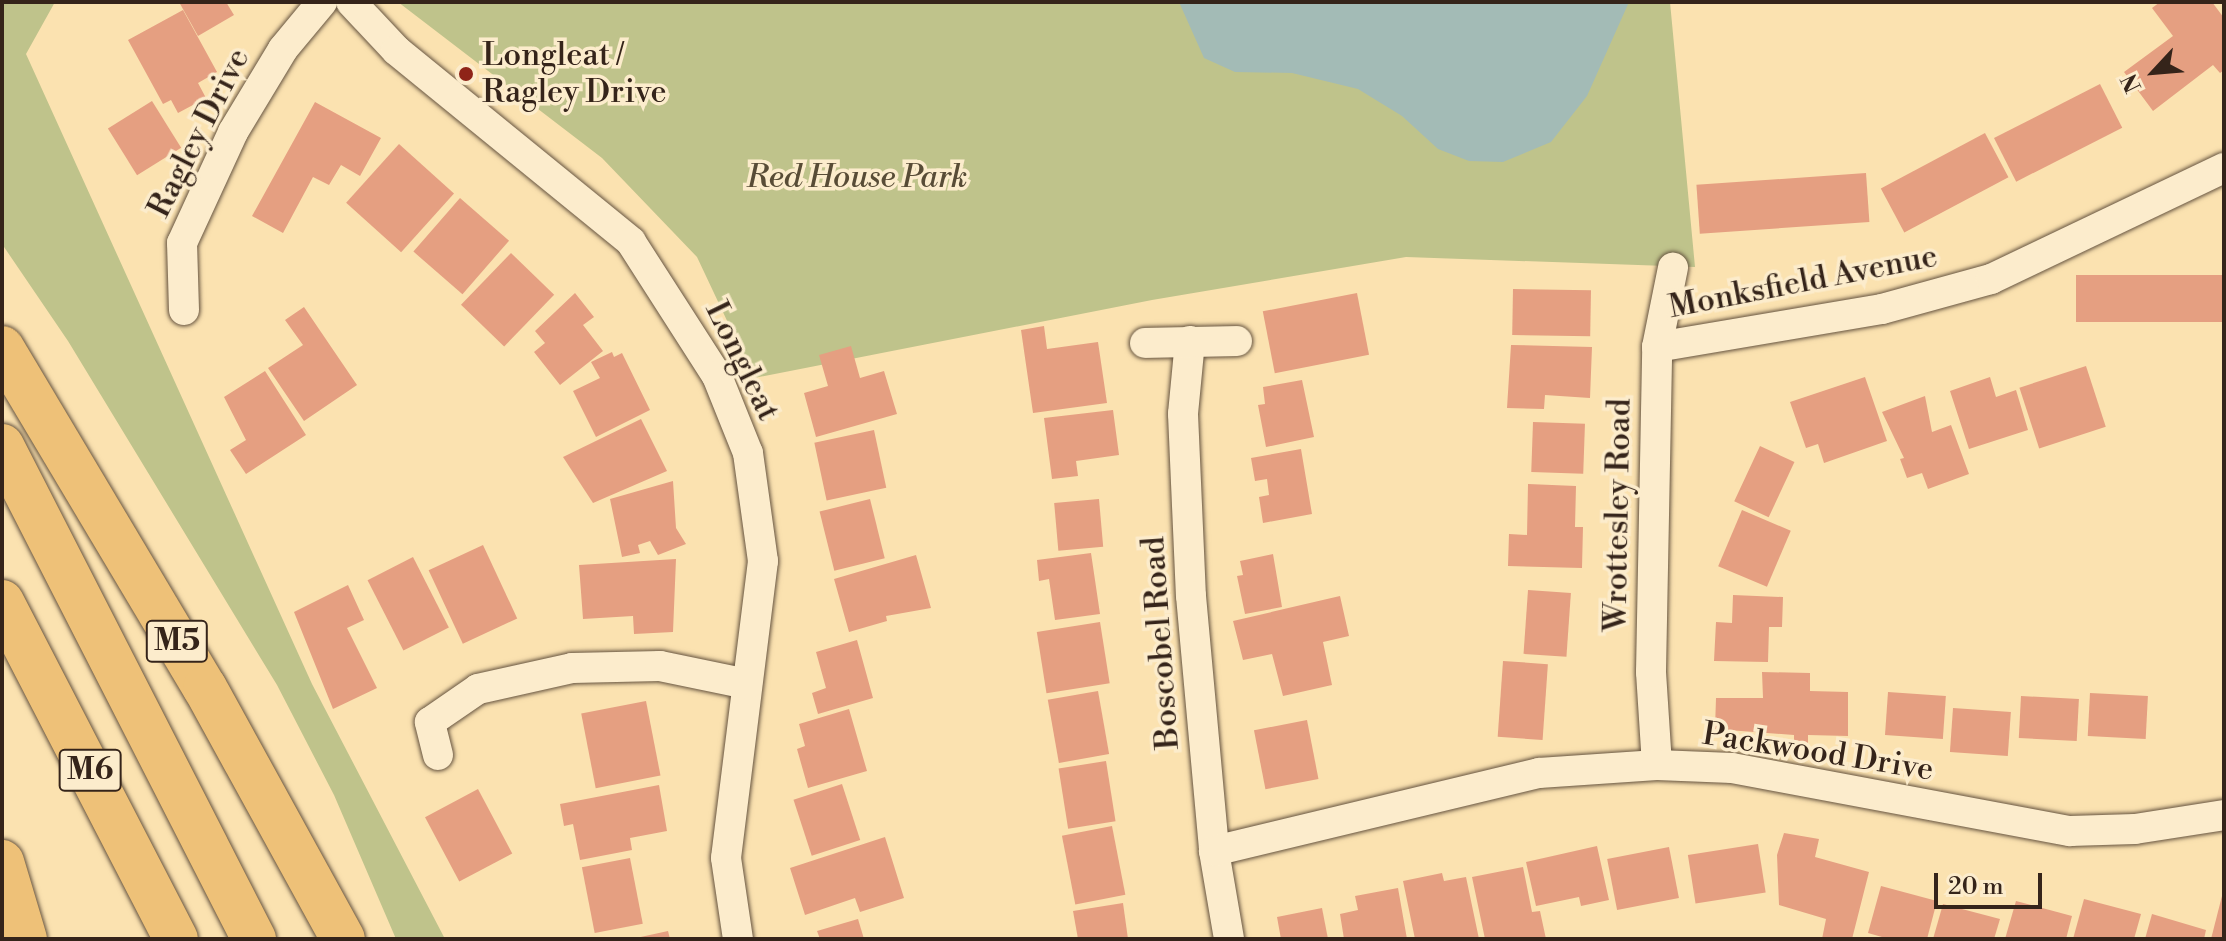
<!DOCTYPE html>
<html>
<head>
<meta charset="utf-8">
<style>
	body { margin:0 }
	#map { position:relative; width:2226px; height:941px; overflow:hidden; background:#fbe2b0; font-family:"Libre Bodoni",serif }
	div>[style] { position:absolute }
	.green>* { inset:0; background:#bfc38b }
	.water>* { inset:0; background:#a3bbb6 }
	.building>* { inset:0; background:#e59f81; transform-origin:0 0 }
	.roads { filter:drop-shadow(0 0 2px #665440) drop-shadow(0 0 2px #665440) }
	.minor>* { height:30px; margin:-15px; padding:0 15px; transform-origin:15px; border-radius:15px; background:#fceccc }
	.motorway>* { height:44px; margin:-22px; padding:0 22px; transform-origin:22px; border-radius:22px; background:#eec178 }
	.dots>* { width:22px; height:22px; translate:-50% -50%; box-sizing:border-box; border:4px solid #fceccc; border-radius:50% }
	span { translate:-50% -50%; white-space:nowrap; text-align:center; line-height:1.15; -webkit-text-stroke:7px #fceccc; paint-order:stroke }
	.shield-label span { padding:2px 6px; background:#fceccc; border:2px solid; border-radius:6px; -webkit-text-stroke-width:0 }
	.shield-label { font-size:30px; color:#35241a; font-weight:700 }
	.poi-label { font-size:32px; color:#35241a }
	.left { translate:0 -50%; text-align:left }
	.street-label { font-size:32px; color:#35241a }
	.park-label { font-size:32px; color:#584c36; font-style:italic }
	.frame { position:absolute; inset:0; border:4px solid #35241a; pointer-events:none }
	.north { position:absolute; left:2114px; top:32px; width:80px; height:80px; -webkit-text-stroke:6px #fceccc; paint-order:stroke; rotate:244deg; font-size:22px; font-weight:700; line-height:32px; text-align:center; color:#35241a }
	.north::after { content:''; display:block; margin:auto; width:28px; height:36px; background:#35241a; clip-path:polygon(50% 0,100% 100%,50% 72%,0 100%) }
	.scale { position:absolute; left:1934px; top:873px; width:108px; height:36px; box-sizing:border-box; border:4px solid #35241a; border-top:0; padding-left:10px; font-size:24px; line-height:28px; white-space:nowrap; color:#35241a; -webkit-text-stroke:6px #fceccc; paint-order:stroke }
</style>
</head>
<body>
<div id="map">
	<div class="green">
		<div style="clip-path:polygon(2px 2px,55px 2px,26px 54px,312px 684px,445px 939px,396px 939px,334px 795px,277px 685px,68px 341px,2px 244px)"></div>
		<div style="clip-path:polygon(398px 2px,1670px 2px,1695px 267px,1406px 257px,1152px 300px,754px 378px,697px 257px,602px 158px)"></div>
	</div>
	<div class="water">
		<div style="clip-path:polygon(1179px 2px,1629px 2px,1587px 96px,1551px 142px,1503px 162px,1469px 161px,1438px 149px,1402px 116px,1358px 89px,1292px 73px,1235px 72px,1204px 58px)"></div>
	</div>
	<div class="building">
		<div style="clip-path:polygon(179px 2px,226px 2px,234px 15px,198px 36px)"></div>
		<div style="clip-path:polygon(2160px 2px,2212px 2px,2224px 18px,2224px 70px,2220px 73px,2213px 65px,2153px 111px,2124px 72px,2173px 36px,2152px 8px)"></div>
		<div style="clip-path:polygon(183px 10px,217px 72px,198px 83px,206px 98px,178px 113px,171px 100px,163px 104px,128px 40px)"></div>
		<div style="left:2100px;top:84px;width:49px;height:119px;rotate:63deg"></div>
		<div style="left:152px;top:101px;width:55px;height:52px;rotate:58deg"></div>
		<div style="clip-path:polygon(315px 102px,381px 138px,360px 176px,341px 165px,329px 185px,313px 177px,283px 233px,252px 216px)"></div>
		<div style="left:1985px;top:133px;width:50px;height:118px;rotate:62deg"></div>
		<div style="left:399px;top:144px;width:74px;height:79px;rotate:42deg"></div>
		<div style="left:1866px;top:173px;width:49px;height:170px;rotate:86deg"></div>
		<div style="left:460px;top:198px;width:65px;height:71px;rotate:41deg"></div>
		<div style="left:511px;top:253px;width:60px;height:72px;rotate:44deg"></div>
		<div style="left:2224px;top:275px;width:47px;height:148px;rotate:90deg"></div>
		<div style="left:1513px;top:289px;width:78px;height:46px;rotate:1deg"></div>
		<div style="clip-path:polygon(575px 293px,594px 317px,583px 325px,603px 351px,560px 385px,534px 352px,545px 343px,535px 331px)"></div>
		<div style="left:1357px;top:293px;width:63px;height:96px;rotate:79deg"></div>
		<div style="clip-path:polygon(304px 307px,357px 385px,304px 421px,268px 368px,303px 345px,285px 320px)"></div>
		<div style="clip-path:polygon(1044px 326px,1047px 349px,1098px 342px,1107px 403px,1033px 413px,1021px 330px)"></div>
		<div style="clip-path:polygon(1511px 345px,1592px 347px,1590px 398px,1545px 395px,1544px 409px,1507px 408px)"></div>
		<div style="clip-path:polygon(851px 346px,860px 378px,884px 371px,897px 414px,816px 437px,804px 393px,828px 386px,819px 355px)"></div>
		<div style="clip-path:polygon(612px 352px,614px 357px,622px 353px,650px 410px,596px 437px,573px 391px,600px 378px,591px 362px)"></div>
		<div style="left:2086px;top:366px;width:64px;height:70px;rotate:72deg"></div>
		<div style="clip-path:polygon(265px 371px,306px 435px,246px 474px,230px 450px,246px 440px,224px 397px)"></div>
		<div style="clip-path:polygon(1865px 377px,1887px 441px,1824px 463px,1818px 444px,1806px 448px,1790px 402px)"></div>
		<div style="clip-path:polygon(1990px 377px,1996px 397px,2016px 390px,2028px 430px,1969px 449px,1950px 391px)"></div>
		<div style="clip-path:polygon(1302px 380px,1314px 437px,1266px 447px,1258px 405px,1265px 404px,1263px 387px)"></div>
		<div style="clip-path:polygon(1925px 396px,1932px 432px,1951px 425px,1969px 474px,1928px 489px,1922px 473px,1907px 478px,1900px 459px,1904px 458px,1882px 412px)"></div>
		<div style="clip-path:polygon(1113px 410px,1119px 455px,1076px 461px,1078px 476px,1052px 479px,1044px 418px)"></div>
		<div style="clip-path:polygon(641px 419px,667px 471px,593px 503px,563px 457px)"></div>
		<div style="left:1533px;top:422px;width:52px;height:50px;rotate:2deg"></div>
		<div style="left:874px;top:430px;width:59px;height:61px;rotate:78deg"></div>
		<div style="left:1760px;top:446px;width:38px;height:61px;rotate:25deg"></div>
		<div style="clip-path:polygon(1301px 449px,1312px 514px,1263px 523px,1259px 497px,1269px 495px,1267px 479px,1255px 481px,1251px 458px)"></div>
		<div style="clip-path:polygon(673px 481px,676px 528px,686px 544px,658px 555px,650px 541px,638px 545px,640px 553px,622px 557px,610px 499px)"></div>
		<div style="clip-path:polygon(1528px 484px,1576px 486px,1575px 527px,1583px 527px,1582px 568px,1508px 566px,1509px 534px,1527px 535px)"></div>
		<div style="left:870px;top:499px;width:61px;height:52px;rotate:76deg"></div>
		<div style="left:1099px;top:499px;width:48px;height:45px;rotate:85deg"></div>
		<div style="left:1742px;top:510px;width:53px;height:61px;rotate:23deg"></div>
		<div style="left:483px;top:545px;width:81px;height:60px;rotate:65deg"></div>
		<div style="clip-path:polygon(1091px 553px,1100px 614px,1055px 620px,1049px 579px,1039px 581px,1037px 560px)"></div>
		<div style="clip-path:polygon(1273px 554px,1282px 607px,1245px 614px,1237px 576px,1243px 575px,1240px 561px)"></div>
		<div style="clip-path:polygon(916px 555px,931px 608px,886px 616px,887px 621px,849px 632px,834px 579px)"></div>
		<div style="left:413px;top:557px;width:79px;height:51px;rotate:63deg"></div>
		<div style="clip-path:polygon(676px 559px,673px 632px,634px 634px,633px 616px,583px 619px,579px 565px)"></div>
		<div style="clip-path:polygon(348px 585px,364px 620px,347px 628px,377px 688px,333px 709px,294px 612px)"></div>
		<div style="left:1528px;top:590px;width:43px;height:64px;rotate:4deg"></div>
		<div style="clip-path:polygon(1733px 595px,1783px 597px,1782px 627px,1769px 627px,1768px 662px,1714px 661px,1716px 622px,1732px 623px)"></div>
		<div style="clip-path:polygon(1340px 596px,1349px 636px,1323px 642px,1332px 685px,1283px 696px,1272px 654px,1243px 660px,1233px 621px)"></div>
		<div style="left:1100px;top:622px;width:62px;height:64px;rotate:81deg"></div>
		<div style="clip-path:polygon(857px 640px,873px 698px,818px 714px,812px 693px,826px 688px,816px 652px)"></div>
		<div style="left:1503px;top:661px;width:45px;height:76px;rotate:4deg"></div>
		<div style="clip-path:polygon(1762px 672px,1810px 673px,1810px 691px,1848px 692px,1848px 736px,1808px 735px,1808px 747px,1794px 747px,1794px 735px,1715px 729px,1716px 698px,1763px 698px)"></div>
		<div style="left:1098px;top:691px;width:64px;height:51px;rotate:80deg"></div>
		<div style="left:1888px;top:692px;width:58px;height:43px;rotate:4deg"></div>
		<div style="left:2090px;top:693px;width:58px;height:43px;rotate:3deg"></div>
		<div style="left:2021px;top:696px;width:58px;height:42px;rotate:3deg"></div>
		<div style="left:646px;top:701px;width:76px;height:66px;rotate:79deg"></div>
		<div style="left:1953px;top:708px;width:58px;height:44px;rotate:4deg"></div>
		<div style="clip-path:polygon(849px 709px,867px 771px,808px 788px,797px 749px,805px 746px,799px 724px)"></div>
		<div style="left:1307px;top:720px;width:60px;height:54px;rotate:79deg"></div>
		<div style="left:1106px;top:761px;width:61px;height:48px;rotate:81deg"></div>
		<div style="left:842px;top:784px;width:59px;height:51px;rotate:72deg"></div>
		<div style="clip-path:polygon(659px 785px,667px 831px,630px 838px,632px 850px,580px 860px,573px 824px,564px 826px,560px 804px)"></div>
		<div style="left:478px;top:789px;width:73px;height:60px;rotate:62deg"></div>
		<div style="left:1112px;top:826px;width:70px;height:51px;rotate:79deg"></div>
		<div style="clip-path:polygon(1784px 833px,1819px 839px,1815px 857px,1869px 872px,1852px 939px,1822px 939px,1826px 919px,1779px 905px,1777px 855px)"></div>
		<div style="clip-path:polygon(885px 837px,904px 898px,860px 912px,855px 898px,805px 915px,790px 868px)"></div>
		<div style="left:1758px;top:844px;width:49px;height:71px;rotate:81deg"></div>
		<div style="clip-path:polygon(1597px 846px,1609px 900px,1581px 906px,1579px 897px,1536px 906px,1526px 862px)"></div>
		<div style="left:1669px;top:847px;width:52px;height:63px;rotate:79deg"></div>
		<div style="left:630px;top:858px;width:67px;height:49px;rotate:79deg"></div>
		<div style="clip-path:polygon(1523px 867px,1532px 912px,1540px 911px,1546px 939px,1485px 939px,1472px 877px)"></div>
		<div style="clip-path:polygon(1442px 873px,1444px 881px,1466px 877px,1479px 939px,1415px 939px,1403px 881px)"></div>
		<div style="clip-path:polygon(1881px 886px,1937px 901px,1927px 939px,1889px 939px,1868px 933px)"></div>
		<div style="clip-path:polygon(1398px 888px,1407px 939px,1344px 939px,1340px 914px,1358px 910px,1355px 896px)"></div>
		<div style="clip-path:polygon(2223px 892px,2224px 939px,2211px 939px)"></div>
		<div style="clip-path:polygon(2084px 899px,2141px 914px,2134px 939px,2073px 939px)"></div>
		<div style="clip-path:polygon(2016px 901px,2072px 916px,2066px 939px,2005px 939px)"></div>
		<div style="clip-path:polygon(1123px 903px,1128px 939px,1078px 939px,1073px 911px)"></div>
		<div style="clip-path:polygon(1943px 904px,2000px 919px,1994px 939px,1933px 939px)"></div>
		<div style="clip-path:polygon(1322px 908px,1328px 939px,1281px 939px,1277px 917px)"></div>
		<div style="clip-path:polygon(2152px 914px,2206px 930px,2204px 939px,2145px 939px)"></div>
		<div style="clip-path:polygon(858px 919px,864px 939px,820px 939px,817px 931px)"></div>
		<div style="clip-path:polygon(668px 931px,670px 939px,636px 939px,636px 938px)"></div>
	</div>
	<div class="roads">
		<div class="minor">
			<div style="left:351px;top:2px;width:66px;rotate:46.8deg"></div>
			<div style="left:396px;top:50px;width:303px;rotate:39.2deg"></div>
			<div style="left:631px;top:242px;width:159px;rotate:57.3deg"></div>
			<div style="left:717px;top:376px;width:83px;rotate:68.1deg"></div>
			<div style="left:748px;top:453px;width:109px;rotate:82.1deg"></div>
			<div style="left:763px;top:561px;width:299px;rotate:97.1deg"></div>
			<div style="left:726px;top:858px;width:82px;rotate:81.6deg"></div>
			<div style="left:184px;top:310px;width:67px;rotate:-91.7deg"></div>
			<div style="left:182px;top:243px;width:122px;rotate:-65.3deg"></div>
			<div style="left:233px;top:132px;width:97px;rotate:-58.9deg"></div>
			<div style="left:283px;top:49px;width:61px;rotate:-50.3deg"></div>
			<div style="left:1190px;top:341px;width:73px;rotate:95.5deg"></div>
			<div style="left:1183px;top:414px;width:182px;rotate:87.5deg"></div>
			<div style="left:1191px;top:596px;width:256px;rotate:84.8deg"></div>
			<div style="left:1214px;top:851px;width:89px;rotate:80.3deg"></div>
			<div style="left:1145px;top:343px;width:92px;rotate:-1.2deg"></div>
			<div style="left:1657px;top:347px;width:228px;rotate:-9.6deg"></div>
			<div style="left:1882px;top:309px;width:113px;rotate:-15.4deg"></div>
			<div style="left:1991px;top:279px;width:258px;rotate:-25.5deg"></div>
			<div style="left:438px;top:755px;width:34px;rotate:-104deg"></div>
			<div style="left:430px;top:722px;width:58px;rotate:-34.5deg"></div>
			<div style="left:478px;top:689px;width:96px;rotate:-12.6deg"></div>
			<div style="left:572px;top:668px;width:88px;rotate:-1.3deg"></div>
			<div style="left:660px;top:666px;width:89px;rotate:11.7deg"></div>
			<div style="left:1657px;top:765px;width:93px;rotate:-93.7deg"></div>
			<div style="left:1651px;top:672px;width:325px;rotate:-88.9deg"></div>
			<div style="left:1657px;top:347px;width:81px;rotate:-78.6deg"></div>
			<div style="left:1214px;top:851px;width:334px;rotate:-13.5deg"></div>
			<div style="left:1539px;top:773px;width:118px;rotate:-3.9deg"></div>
			<div style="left:1657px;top:765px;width:75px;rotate:2.3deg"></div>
			<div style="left:1732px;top:768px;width:344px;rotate:10.6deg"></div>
			<div style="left:2070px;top:831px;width:65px;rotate:-1.8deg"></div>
			<div style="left:2135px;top:829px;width:90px;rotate:-8.9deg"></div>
		</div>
		<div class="motorway">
			<div style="left:2px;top:348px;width:396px;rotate:59.2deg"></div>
			<div style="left:205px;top:688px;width:286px;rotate:61.2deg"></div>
			<div style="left:2px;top:446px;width:554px;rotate:62.93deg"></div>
			<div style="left:2px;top:602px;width:379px;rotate:62.7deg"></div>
			<div style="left:2px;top:862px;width:80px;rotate:73.4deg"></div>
		</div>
	</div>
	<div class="dots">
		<div style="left:466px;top:74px;background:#8f2418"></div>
	</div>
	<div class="shield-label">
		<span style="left:177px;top:641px">M5</span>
		<span style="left:90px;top:770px">M6</span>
	</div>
	<div class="poi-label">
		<span class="left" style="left:482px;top:74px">Longleat /<br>Ragley Drive</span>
	</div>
	<div class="street-label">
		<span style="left:199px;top:133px;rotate:-63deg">Ragley Drive</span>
		<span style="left:1803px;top:282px;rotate:-11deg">Monksfield Avenue</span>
		<span style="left:742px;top:361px;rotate:64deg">Longleat</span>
		<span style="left:1618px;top:515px;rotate:-89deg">Wrottesley Road</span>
		<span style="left:1161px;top:643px;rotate:-94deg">Boscobel Road</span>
		<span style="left:1818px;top:752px;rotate:9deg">Packwood Drive</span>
	</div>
	<div class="park-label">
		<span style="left:857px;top:177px">Red House Park</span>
	</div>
	<div class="frame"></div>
	<div class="north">N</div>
	<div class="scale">20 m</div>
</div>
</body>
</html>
